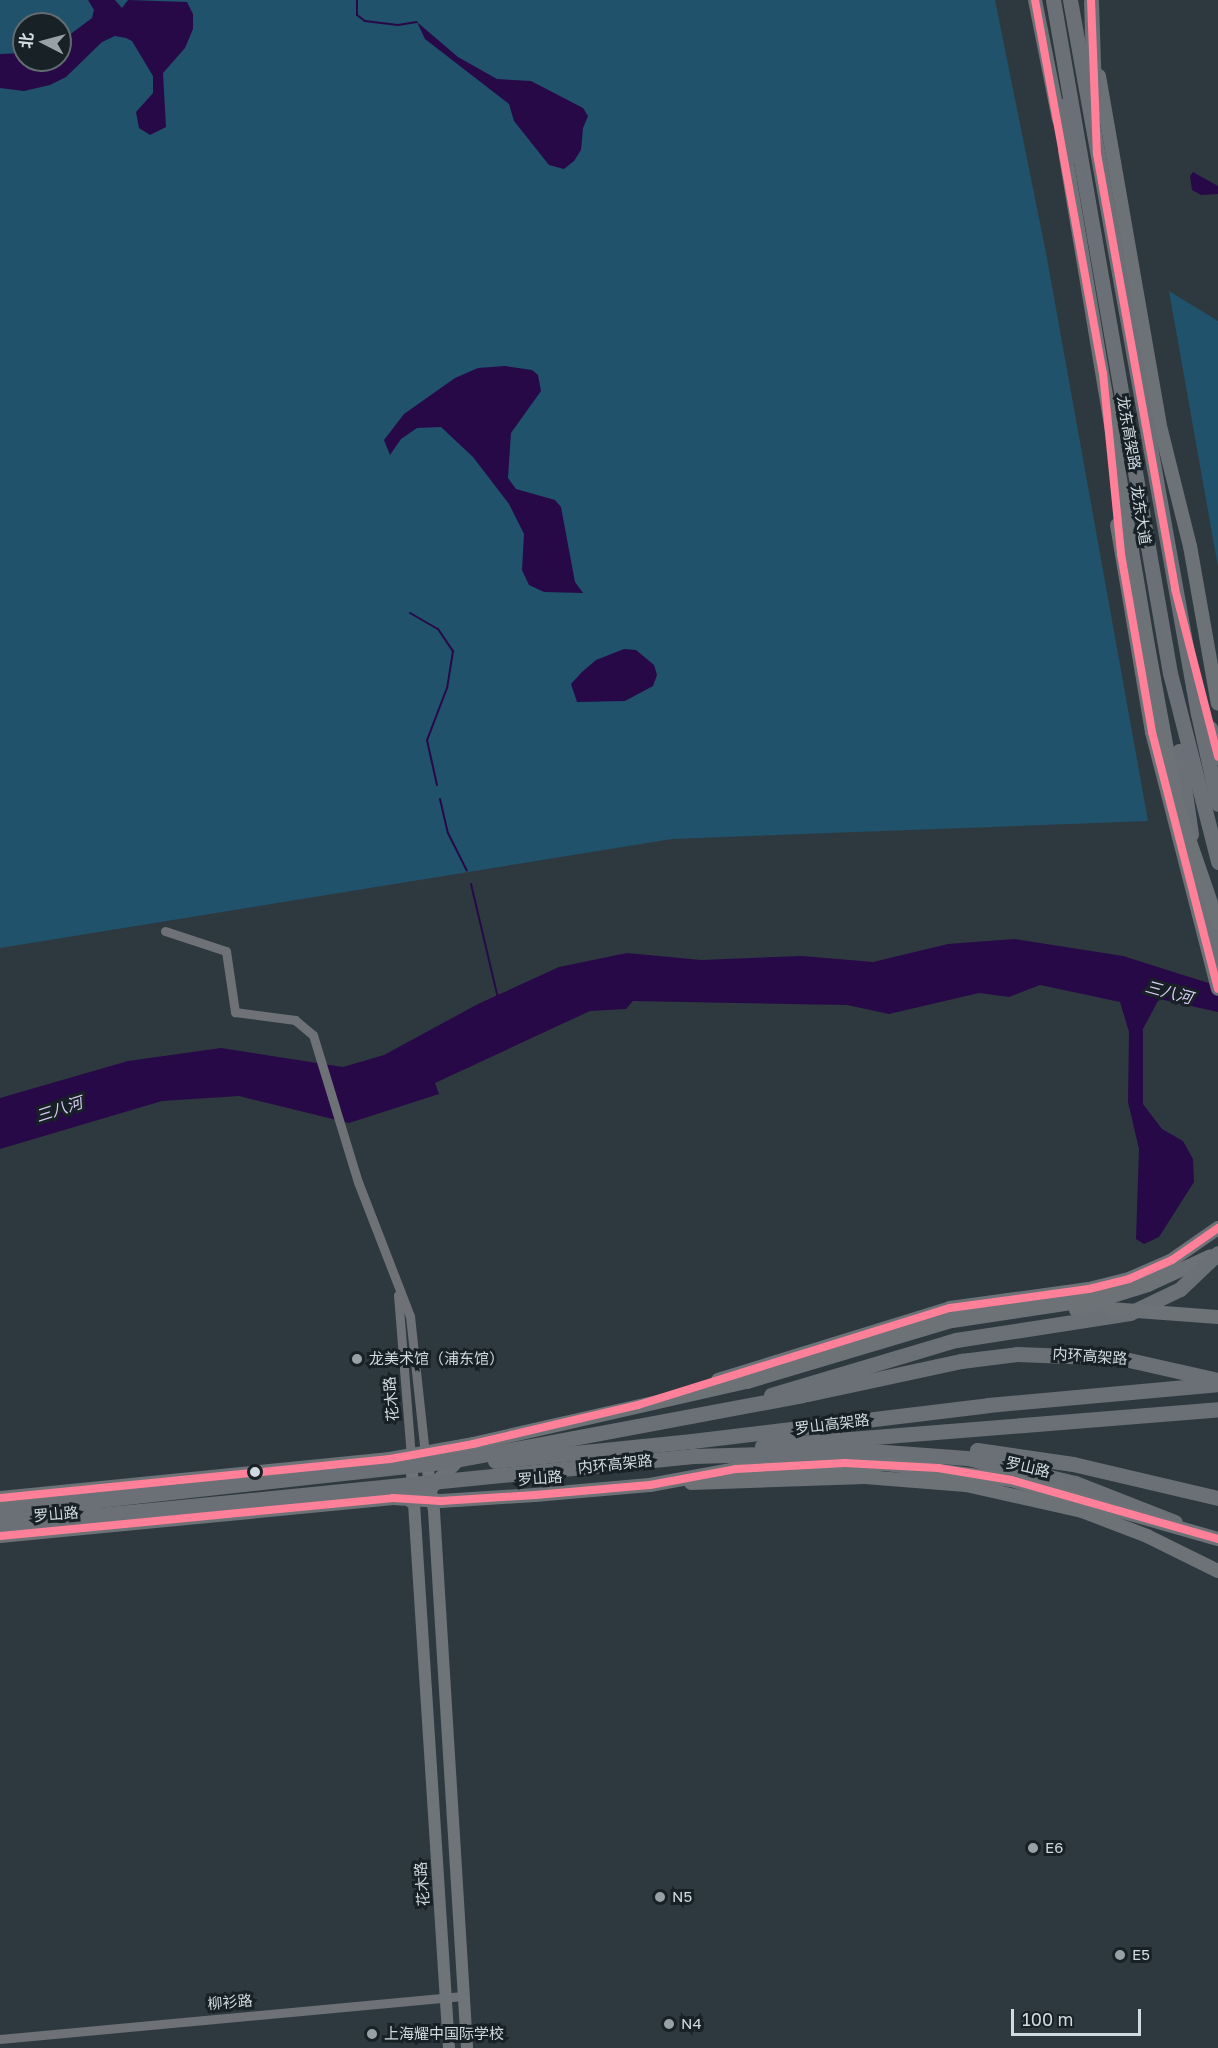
<!DOCTYPE html>
<html>
<head>
<meta charset="utf-8">
<style>
	body { margin:0 }
	#map { position:relative; width:1218px; height:2048px; overflow:hidden; background:#2e393f; font-family:"Golos Text","Noto Sans SC",sans-serif }
	div>[style] { position:absolute }
	.green>* { inset:0; background:#20526c }
	.water>* { inset:0; background:#270947 }
	.stream>* { height:2px; margin:-1px; padding:0 1px; transform-origin:1px; border-radius:1px; background:#270947 }
	.minor>* { height:9px; margin:-4.5px; padding:0 4.5px; transform-origin:4.5px; border-radius:4.5px; background:#6e7276 }
	.secondary>* { height:12px; margin:-6px; padding:0 6px; transform-origin:6px; border-radius:6px; background:#6f7479 }
	.primary>* { height:14px; margin:-7px; padding:0 7px; transform-origin:7px; border-radius:7px; background:#6d7277 }
	.trunk>* { height:15px; margin:-7.5px; padding:0 7.5px; transform-origin:7.5px; border-radius:7.5px; background:#6b7076 }
	.primary-bridge>* { height:14px; margin:-7px; padding:0 7px; transform-origin:7px; border-radius:7px; background:#6d7277 }
	.trunk-bridge>* { height:15px; margin:-7.5px; padding:0 7.5px; transform-origin:7.5px; border-radius:7.5px; background:#6b7076 }
	.bus-1>* { height:8px; margin:-4px; padding:0 4px; transform-origin:4px; border-radius:4px; background:#ff8098 }
	.dots>* { width:16px; height:16px; translate:-50% -50%; box-sizing:border-box; border:3px solid #182125; border-radius:50% }
	span { translate:-50% -50%; white-space:nowrap; text-align:center; line-height:1.15; -webkit-text-stroke:6px #182125; paint-order:stroke }
	.street-label { font-size:15px; color:#cfdae1 }
	.poi-label { font-size:15px; color:#cfdae1 }
	.left { translate:0 -50%; text-align:left }
	.water-label { font-size:16px; color:#d9ccf5; font-style:italic }
	.north { position:absolute; left:12px; top:12px; width:60px; height:60px; box-sizing:border-box; background:#182125; border:2px solid #616b70; border-radius:50%; rotate:276deg; font-size:16px; font-weight:700; line-height:24px; text-align:center; color:#cfdae1 }
	.north::after { content:''; display:block; margin:auto; width:21px; height:27px; background:#97a2a8; clip-path:polygon(50% 0,100% 100%,50% 72%,0 100%) }
	.scale { position:absolute; left:1011px; top:2009px; width:130px; height:27px; box-sizing:border-box; border:3px solid #cfdae1; border-top:0; padding-left:8px; font-size:18px; line-height:21px; white-space:nowrap; color:#cfdae1; -webkit-text-stroke:4px #182125; paint-order:stroke }
</style>
</head>
<body>
<div id="map">
	<div class="green">
		<div style="clip-path:polygon(evenodd,0 0,995px 0,1046px 253px,1148px 821px,672px 839px,0 948px,0 0,24px 24px,60px 24px,60px 60px,24px 60px,24px 24px)"></div>
		<div style="clip-path:polygon(1169px 291px,1218px 321px,1218px 567px)"></div>
	</div>
	<div class="water">
		<div style="clip-path:polygon(88px 0,115px 0,122px 8px,128px 0,187px 2px,193px 14px,193px 29px,185px 48px,163px 73px,166px 127px,150px 135px,139px 128px,136px 112px,153px 93px,153px 76px,132px 41px,126px 38px,115px 36px,102px 42px,66px 77px,50px 85px,24px 91px,0 88px,0 54px,24px 53px,24px 60px,60px 60px,60px 42px,92px 18px,94px 10px)"></div>
		<div style="clip-path:polygon(417px 22px,458px 57px,497px 79px,531px 81px,583px 108px,588px 116px,583px 128px,581px 150px,574px 161px,564px 169px,549px 165px,514px 121px,509px 104px,425px 39px)"></div>
		<div style="clip-path:polygon(1193px 172px,1218px 186px,1218px 194px,1201px 195px,1192px 190px,1190px 176px)"></div>
		<div style="clip-path:polygon(505px 366px,532px 370px,538px 375px,541px 391px,511px 433px,508px 478px,516px 489px,555px 500px,561px 507px,575px 582px,583px 593px,544px 592px,529px 585px,522px 570px,524px 534px,509px 504px,473px 457px,441px 427px,417px 428px,401px 439px,390px 455px,384px 440px,404px 414px,455px 378px,478px 368px)"></div>
		<div style="clip-path:polygon(624px 649px,636px 650px,654px 665px,657px 675px,653px 686px,625px 701px,577px 702px,571px 684px,582px 672px,596px 660px)"></div>
		<div style="clip-path:polygon(1014px 939px,1123px 956px,1218px 986px,1218px 1012px,1159px 999px,1143px 1029px,1143px 1104px,1162px 1129px,1183px 1141px,1193px 1159px,1194px 1182px,1159px 1237px,1144px 1244px,1136px 1239px,1139px 1149px,1128px 1102px,1129px 1032px,1120px 1002px,1040px 985px,1009px 997px,979px 993px,889px 1014px,847px 1005px,633px 1001px,626px 1009px,590px 1011px,435px 1083px,439px 1094px,349px 1123px,239px 1096px,162px 1101px,0 1149px,0 1098px,128px 1061px,221px 1048px,343px 1067px,384px 1055px,478px 1004px,559px 967px,627px 953px,701px 960px,802px 956px,873px 962px,948px 944px)"></div>
	</div>
	<div class="stream">
		<div style="left:357px;top:0;width:15px;rotate:90deg"></div>
		<div style="left:357px;top:15px;width:10px;rotate:37deg"></div>
		<div style="left:365px;top:21px;width:33px;rotate:7deg"></div>
		<div style="left:398px;top:25px;width:19px;rotate:-9deg"></div>
		<div style="left:410px;top:613px;width:32px;rotate:30deg"></div>
		<div style="left:438px;top:629px;width:27px;rotate:56deg"></div>
		<div style="left:453px;top:651px;width:37px;rotate:99deg"></div>
		<div style="left:447px;top:688px;width:56px;rotate:111deg"></div>
		<div style="left:427px;top:740px;width:46px;rotate:77.5deg"></div>
		<div style="left:440px;top:799px;width:35px;rotate:77deg"></div>
		<div style="left:448px;top:833px;width:42px;rotate:63.4deg"></div>
		<div style="left:471px;top:884px;width:117px;rotate:76.7deg"></div>
	</div>
	<div class="minor">
		<div style="left:165px;top:931px;width:64px;rotate:18.2deg"></div>
		<div style="left:226px;top:951px;width:62px;rotate:81.6deg"></div>
		<div style="left:235px;top:1012px;width:61px;rotate:7.6deg"></div>
		<div style="left:295px;top:1020px;width:23px;rotate:40deg"></div>
		<div style="left:313px;top:1035px;width:154px;rotate:73deg"></div>
		<div style="left:358px;top:1182px;width:144px;rotate:68.8deg"></div>
		<div style="left:410px;top:1316px;width:138px;rotate:83.8deg"></div>
		<div style="left:398px;top:1295px;width:162px;rotate:85.4deg"></div>
		<div style="left:0;top:2039px;width:465px;rotate:-5.3deg"></div>
	</div>
	<div class="secondary">
		<div style="left:411px;top:1457px;width:592px;rotate:86.32deg"></div>
		<div style="left:426px;top:1457px;width:55px;rotate:81.6deg"></div>
		<div style="left:434px;top:1511px;width:538px;rotate:86.48deg"></div>
	</div>
	<div class="primary">
		<div style="left:1035px;top:0;width:122px;rotate:78.7deg"></div>
		<div style="left:1099px;top:76px;width:359px;rotate:80.1deg"></div>
		<div style="left:1161px;top:430px;width:120px;rotate:76deg"></div>
		<div style="left:1190px;top:546px;width:160px;rotate:80deg"></div>
		<div style="left:1065px;top:151px;width:502px;rotate:80.48deg"></div>
		<div style="left:1117px;top:525px;width:210px;rotate:80.4deg"></div>
		<div style="left:1152px;top:732px;width:265px;rotate:75.6deg"></div>
		<div style="left:1076px;top:1310px;width:34px;rotate:-2deg"></div>
		<div style="left:718px;top:1380px;width:243px;rotate:-17.2deg"></div>
		<div style="left:950px;top:1308px;width:140px;rotate:-7.8deg"></div>
		<div style="left:1089px;top:1289px;width:41px;rotate:-14deg"></div>
		<div style="left:1129px;top:1279px;width:47px;rotate:-23.8deg"></div>
		<div style="left:1172px;top:1260px;width:56px;rotate:-34.8deg"></div>
		<div style="left:691px;top:1483px;width:174px;rotate:-2deg"></div>
		<div style="left:865px;top:1477px;width:101px;rotate:4.5deg"></div>
		<div style="left:966px;top:1485px;width:119px;rotate:12.6deg"></div>
		<div style="left:1082px;top:1511px;width:70px;rotate:21deg"></div>
		<div style="left:1147px;top:1536px;width:79px;rotate:26.2deg"></div>
		<div style="left:0;top:1498px;width:392px;rotate:-5.7deg"></div>
		<div style="left:390px;top:1459px;width:84px;rotate:-10.2deg"></div>
		<div style="left:473px;top:1444px;width:281px;rotate:-12.8deg"></div>
		<div style="left:747px;top:1382px;width:214px;rotate:-16.6deg"></div>
		<div style="left:952px;top:1321px;width:156px;rotate:-8.5deg"></div>
		<div style="left:1106px;top:1298px;width:44px;rotate:-17.2deg"></div>
		<div style="left:1148px;top:1285px;width:69px;rotate:-24.7deg"></div>
		<div style="left:411px;top:1501px;width:22px;rotate:-32deg"></div>
		<div style="left:430px;top:1489px;width:45px;rotate:-45.9deg"></div>
		<div style="left:0;top:1536px;width:395px;rotate:-5.5deg"></div>
		<div style="left:393px;top:1498px;width:48px;rotate:3.6deg"></div>
		<div style="left:441px;top:1501px;width:94px;rotate:-3.7deg"></div>
		<div style="left:535px;top:1495px;width:115px;rotate:-5deg"></div>
		<div style="left:650px;top:1485px;width:87px;rotate:-10.5deg"></div>
		<div style="left:736px;top:1469px;width:150px;rotate:-1.9deg"></div>
	</div>
	<div class="trunk">
		<div style="left:1053px;top:0;width:683px;rotate:80.14deg"></div>
		<div style="left:1170px;top:673px;width:195px;rotate:75.7deg"></div>
		<div style="left:1070px;top:0;width:725px;rotate:79.84deg"></div>
		<div style="left:1198px;top:714px;width:92px;rotate:77.5deg"></div>
		<div style="left:1091px;top:2px;width:92px;rotate:88.1deg"></div>
		<div style="left:1063px;top:106px;width:54px;rotate:85.8deg"></div>
		<div style="left:1210px;top:728px;width:30px;rotate:75deg"></div>
		<div style="left:1179px;top:751px;width:84px;rotate:81.8deg"></div>
		<div style="left:1201px;top:887px;width:72px;rotate:76.3deg"></div>
		<div style="left:808px;top:1394px;width:157px;rotate:-12.2deg"></div>
		<div style="left:961px;top:1361px;width:56px;rotate:-7.1deg"></div>
		<div style="left:1017px;top:1354px;width:103px;rotate:2.2deg"></div>
		<div style="left:1120px;top:1358px;width:100px;rotate:12.7deg"></div>
		<div style="left:771px;top:1395px;width:193px;rotate:-16.6deg"></div>
		<div style="left:956px;top:1340px;width:176px;rotate:-8.8deg"></div>
		<div style="left:1130px;top:1313px;width:55px;rotate:-25.6deg"></div>
		<div style="left:1180px;top:1289px;width:52px;rotate:-43.5deg"></div>
		<div style="left:692px;top:1441px;width:298px;rotate:-6.9deg"></div>
		<div style="left:988px;top:1405px;width:231px;rotate:-5.2deg"></div>
		<div style="left:762px;top:1446px;width:457px;rotate:-4.6deg"></div>
		<div style="left:977px;top:1450px;width:97px;rotate:8.3deg"></div>
		<div style="left:1073px;top:1464px;width:149px;rotate:13.2deg"></div>
		<div style="left:693px;top:1456px;width:178px;rotate:-1.6deg"></div>
		<div style="left:871px;top:1451px;width:96px;rotate:4.2deg"></div>
		<div style="left:967px;top:1458px;width:111px;rotate:13deg"></div>
		<div style="left:1075px;top:1483px;width:107px;rotate:21.3deg"></div>
		<div style="left:0;top:1524px;width:141px;rotate:-5.3deg"></div>
	</div>
	<div class="primary-bridge">
		<div style="left:1148px;top:646px;width:161px;rotate:79.6deg"></div>
		<div style="left:1177px;top:804px;width:126px;rotate:71deg"></div>
		<div style="left:1110px;top:1309px;width:108px;rotate:4.2deg"></div>
		<div style="left:886px;top:1464px;width:126px;rotate:7.3deg"></div>
		<div style="left:1011px;top:1480px;width:215px;rotate:15.9deg"></div>
	</div>
	<div class="trunk-bridge">
		<div style="left:495px;top:1461px;width:198px;rotate:-5.8deg"></div>
		<div style="left:0;top:1511px;width:448px;rotate:-6.3deg"></div>
		<div style="left:445px;top:1462px;width:364px;rotate:-10.6deg"></div>
		<div style="left:140px;top:1511px;width:556px;rotate:-5.68deg"></div>
	</div>
	<div class="bus-1">
		<div style="left:1035px;top:0;width:379px;rotate:79.7deg"></div>
		<div style="left:1103px;top:373px;width:182px;rotate:84.3deg"></div>
		<div style="left:1121px;top:554px;width:181px;rotate:80.1deg"></div>
		<div style="left:1152px;top:732px;width:265px;rotate:75.6deg"></div>
		<div style="left:1091px;top:0;width:154px;rotate:87.8deg"></div>
		<div style="left:1097px;top:154px;width:442px;rotate:79.8deg"></div>
		<div style="left:1175px;top:589px;width:173px;rotate:75.6deg"></div>
		<div style="left:0;top:1498px;width:392px;rotate:-5.7deg"></div>
		<div style="left:390px;top:1459px;width:84px;rotate:-10.2deg"></div>
		<div style="left:473px;top:1444px;width:170px;rotate:-13.3deg"></div>
		<div style="left:638px;top:1405px;width:327px;rotate:-17.3deg"></div>
		<div style="left:950px;top:1308px;width:140px;rotate:-7.8deg"></div>
		<div style="left:1089px;top:1289px;width:41px;rotate:-14deg"></div>
		<div style="left:1129px;top:1279px;width:47px;rotate:-23.8deg"></div>
		<div style="left:1172px;top:1260px;width:56px;rotate:-34.8deg"></div>
		<div style="left:0;top:1536px;width:395px;rotate:-5.5deg"></div>
		<div style="left:393px;top:1498px;width:48px;rotate:3.6deg"></div>
		<div style="left:441px;top:1501px;width:94px;rotate:-3.7deg"></div>
		<div style="left:535px;top:1495px;width:115px;rotate:-5deg"></div>
		<div style="left:650px;top:1485px;width:87px;rotate:-10.5deg"></div>
		<div style="left:736px;top:1469px;width:109px;rotate:-3.2deg"></div>
		<div style="left:845px;top:1463px;width:93px;rotate:3.1deg"></div>
		<div style="left:938px;top:1468px;width:74px;rotate:9.3deg"></div>
		<div style="left:1011px;top:1480px;width:215px;rotate:15.9deg"></div>
	</div>
	<div class="dots">
		<div style="left:357px;top:1359px;background:#97a2a8"></div>
		<div style="left:255px;top:1472px;background:#cfdae1"></div>
		<div style="left:1033px;top:1848px;background:#97a2a8"></div>
		<div style="left:660px;top:1897px;background:#97a2a8"></div>
		<div style="left:1120px;top:1955px;background:#97a2a8"></div>
		<div style="left:669px;top:2024px;background:#97a2a8"></div>
		<div style="left:372px;top:2034px;background:#97a2a8"></div>
	</div>
	<div class="street-label">
		<span style="left:1129px;top:433px;rotate:80deg">龙东高架路</span>
		<span style="left:1141px;top:515px;rotate:81deg">龙东大道</span>
		<span style="left:1090px;top:1356px;rotate:4deg">内环高架路</span>
		<span style="left:391px;top:1399px;rotate:-95deg">花木路</span>
		<span style="left:832px;top:1424px;rotate:-7deg">罗山高架路</span>
		<span style="left:615px;top:1464px;rotate:-6deg">内环高架路</span>
		<span style="left:1028px;top:1467px;rotate:13deg">罗山路</span>
		<span style="left:540px;top:1478px;rotate:-4deg">罗山路</span>
		<span style="left:56px;top:1514px;rotate:-5deg">罗山路</span>
		<span style="left:422px;top:1884px;rotate:-94deg">花木路</span>
		<span style="left:230px;top:2002px;rotate:-5deg">柳衫路</span>
	</div>
	<div class="poi-label">
		<span class="left" style="left:369px;top:1359px">龙美术馆（浦东馆）</span>
		<span class="left" style="left:1045px;top:1848px">E6</span>
		<span class="left" style="left:672px;top:1897px">N5</span>
		<span class="left" style="left:1132px;top:1955px">E5</span>
		<span class="left" style="left:681px;top:2024px">N4</span>
		<span class="left" style="left:384px;top:2034px">上海耀中国际学校</span>
	</div>
	<div class="water-label">
		<span style="left:1169px;top:992px;rotate:15deg">三八河</span>
		<span style="left:59px;top:1109px;rotate:-18deg">三八河</span>
	</div>
	<div class="north">北</div>
	<div class="scale">100 m</div>
</div>
</body>
</html>
